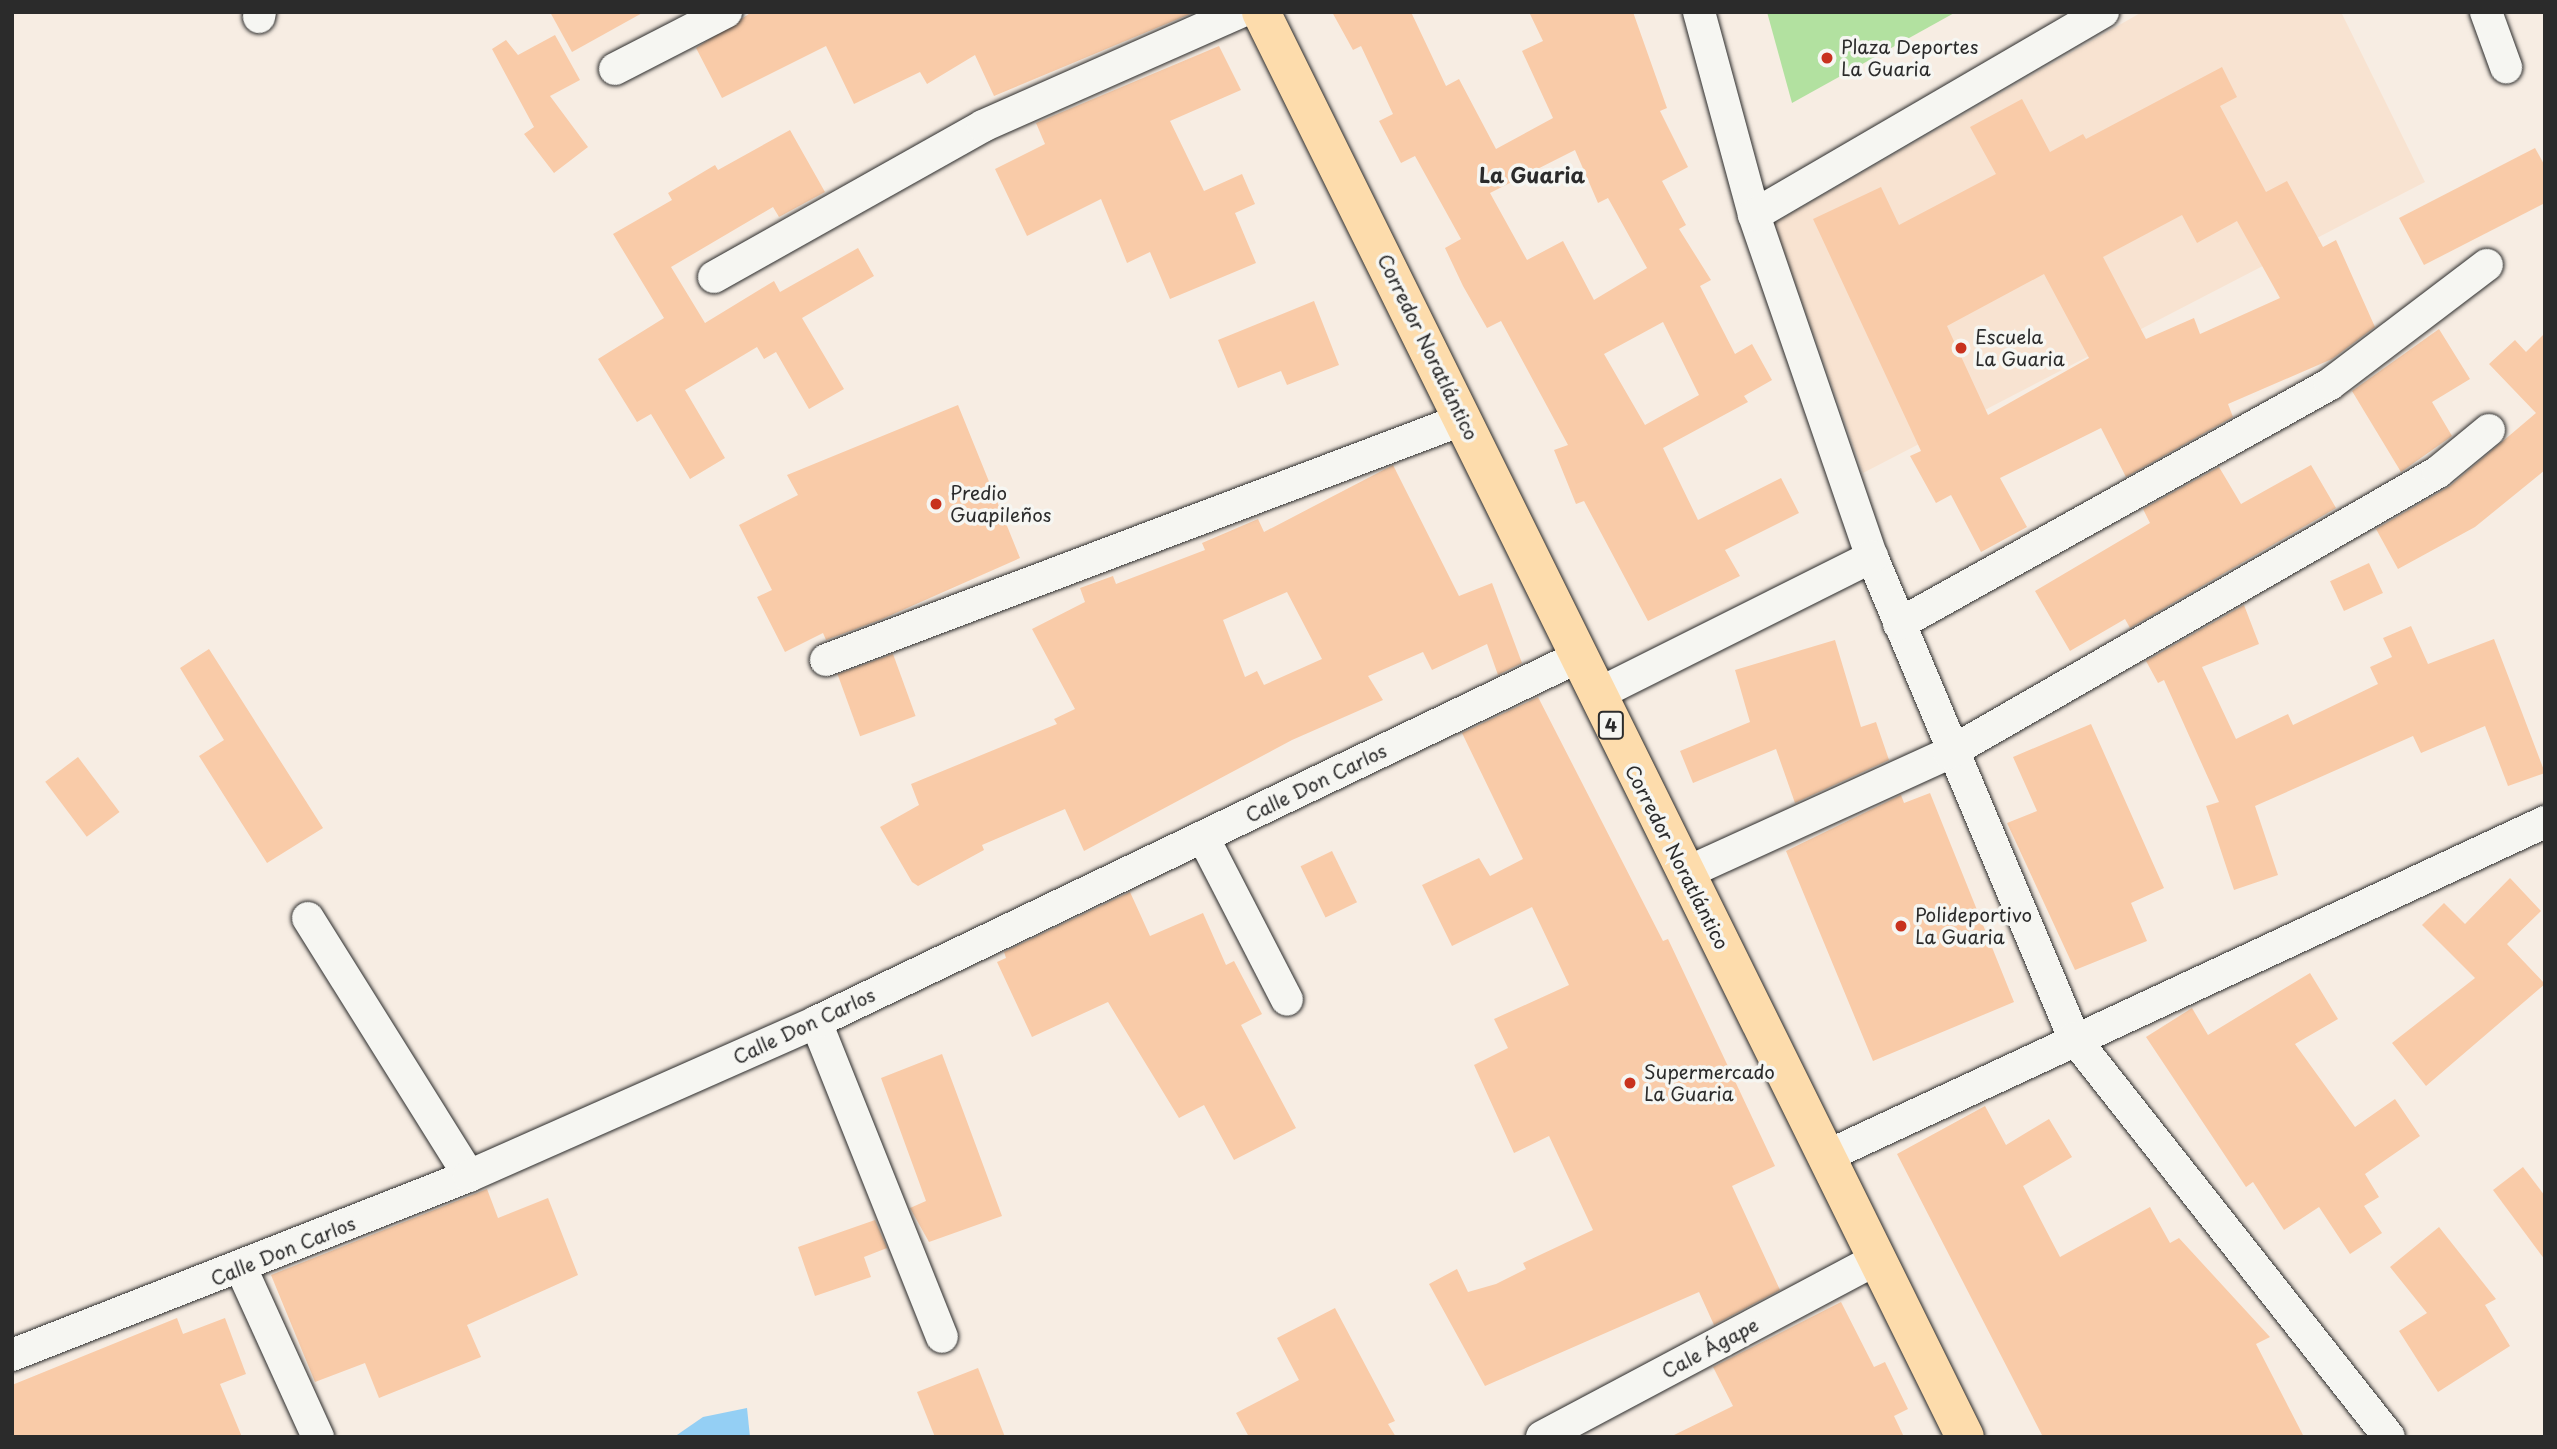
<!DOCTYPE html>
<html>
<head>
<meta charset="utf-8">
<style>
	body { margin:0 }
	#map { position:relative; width:2557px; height:1449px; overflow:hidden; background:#f7ede3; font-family:"Playpen Sans",sans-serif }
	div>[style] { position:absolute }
	.built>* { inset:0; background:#f8e3d1 }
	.green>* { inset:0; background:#b2e1a0 }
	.water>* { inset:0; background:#94cff4 }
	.building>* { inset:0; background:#f9cba8; transform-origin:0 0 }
	.roads { filter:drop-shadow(0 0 2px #2b2b2b) drop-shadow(0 0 2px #2b2b2b) }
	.minor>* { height:32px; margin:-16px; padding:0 16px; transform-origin:16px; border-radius:16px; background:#f6f6f2 }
	.trunk>* { height:38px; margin:-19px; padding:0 19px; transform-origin:19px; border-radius:19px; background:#fddcac }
	.dots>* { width:19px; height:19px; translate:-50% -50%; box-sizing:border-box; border:4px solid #f6f6f2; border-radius:50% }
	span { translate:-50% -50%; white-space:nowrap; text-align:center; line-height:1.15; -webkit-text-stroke:7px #f6f6f2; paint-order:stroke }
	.shield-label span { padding:2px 5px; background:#f6f6f2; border:2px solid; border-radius:5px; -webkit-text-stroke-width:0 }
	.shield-label { font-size:18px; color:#2b2b2b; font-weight:700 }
	.poi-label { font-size:19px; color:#2b2b2b }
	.left { translate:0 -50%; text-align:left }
	.street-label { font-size:19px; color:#2b2b2b }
	.neighbourhood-label { font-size:21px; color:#2b2b2b; font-weight:700 }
	.frame { position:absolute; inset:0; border:14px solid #2b2b2b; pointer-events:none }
</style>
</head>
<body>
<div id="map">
	<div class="built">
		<div style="clip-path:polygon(2142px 12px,2341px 12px,2425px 182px,1863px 473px,1774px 223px)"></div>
	</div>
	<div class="green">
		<div style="clip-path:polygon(1767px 12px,1956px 12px,1792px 103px)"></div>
	</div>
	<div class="water">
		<div style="clip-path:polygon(747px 1408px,750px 1437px,674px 1437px,703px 1417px)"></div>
	</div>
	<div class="building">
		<div style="clip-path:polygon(550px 12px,644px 12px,572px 52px)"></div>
		<div style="clip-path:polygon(752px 12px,1189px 12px,1190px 14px,994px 96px,975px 55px,927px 84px,920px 72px,854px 104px,826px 46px,722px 98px,696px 48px)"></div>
		<div style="clip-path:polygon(evenodd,1332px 12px,1411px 12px,1446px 86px,1459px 79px,1496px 149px,1553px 118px,1522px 51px,1543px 41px,1529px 12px,1633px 12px,1667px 108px,1660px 111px,1688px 167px,1662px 181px,1686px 225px,1679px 229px,1711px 280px,1700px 286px,1735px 354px,1752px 344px,1772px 380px,1744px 396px,1748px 402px,1663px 448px,1698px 520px,1781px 478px,1799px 513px,1725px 550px,1740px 576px,1648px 621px,1584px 501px,1576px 504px,1554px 450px,1568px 445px,1501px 321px,1487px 328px,1463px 286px,1445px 248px,1461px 239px,1415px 156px,1401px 163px,1379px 121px,1393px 114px,1361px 46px,1353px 50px,1332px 12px,1575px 150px,1598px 203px,1608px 198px,1647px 268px,1594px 300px,1563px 241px,1527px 260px,1490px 193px,1575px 150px,1332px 12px,1663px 322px,1699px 395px,1645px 425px,1604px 354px,1663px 322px)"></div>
		<div style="clip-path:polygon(555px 35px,580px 80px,550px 96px,588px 147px,554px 173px,524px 134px,534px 127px,492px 49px,506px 40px,518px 55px)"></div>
		<div style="clip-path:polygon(1219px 46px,1241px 90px,1170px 121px,1204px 191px,1242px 174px,1255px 204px,1235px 213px,1256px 263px,1170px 299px,1150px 252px,1127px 263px,1101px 199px,1027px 236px,995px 169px,1045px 144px,1036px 123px)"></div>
		<div style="clip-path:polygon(evenodd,2222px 67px,2237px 97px,2220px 106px,2266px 192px,2287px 181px,2323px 247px,2336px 240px,2375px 327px,2332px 359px,2228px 404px,2233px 417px,2126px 477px,2101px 428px,2000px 478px,2027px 527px,1981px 552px,1951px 495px,1936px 503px,1910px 456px,1921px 451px,1813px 219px,1881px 187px,1899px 225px,1996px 174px,1970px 127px,2022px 99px,2050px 152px,2083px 134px,2086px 139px,2222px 67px,2182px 215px,2197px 243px,2237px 221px,2280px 298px,2200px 334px,2194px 318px,2146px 339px,2103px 257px,2182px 215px,2222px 67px,2044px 274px,2089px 358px,1988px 415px,1947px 326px,2044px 274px)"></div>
		<div style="clip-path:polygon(790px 130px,825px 192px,779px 217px,773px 207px,671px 267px,705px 323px,774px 281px,780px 292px,858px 248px,874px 276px,802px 318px,844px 389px,809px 409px,776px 352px,764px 359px,757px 347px,685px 390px,725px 458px,690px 479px,651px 414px,637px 422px,598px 359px,664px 318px,613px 234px,672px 200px,668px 193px,715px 165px,718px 170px)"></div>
		<div style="clip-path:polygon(2535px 148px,2545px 166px,2545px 203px,2424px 265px,2399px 218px)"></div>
		<div style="clip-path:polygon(1314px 301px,1339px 365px,1287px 385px,1281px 371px,1238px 388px,1218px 340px)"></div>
		<div style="clip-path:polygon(2439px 329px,2470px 379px,2432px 402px,2452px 436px,2401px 472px,2352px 391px)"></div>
		<div style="clip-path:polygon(2545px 333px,2545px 470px,2475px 527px,2398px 569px,2376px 529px,2450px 486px,2536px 413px,2489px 364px,2515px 340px,2526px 352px)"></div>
		<div style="clip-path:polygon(958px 405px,1020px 558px,880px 620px,826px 640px,823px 633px,785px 652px,757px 597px,772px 590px,739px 525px,798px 495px,787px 475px)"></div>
		<div style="clip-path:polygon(evenodd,1393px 465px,1459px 596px,1492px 583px,1522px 663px,1498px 675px,1487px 644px,1432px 670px,1423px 652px,1368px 676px,1383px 700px,1292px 740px,1084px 851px,1065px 809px,982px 845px,984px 850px,918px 886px,912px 882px,880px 827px,919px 805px,911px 784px,1057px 724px,1054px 719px,1075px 709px,1032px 629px,1085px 602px,1080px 588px,1113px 576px,1116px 584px,1205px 550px,1202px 543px,1258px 519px,1264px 532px,1393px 465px,1287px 592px,1322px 659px,1264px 685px,1257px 671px,1245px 677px,1223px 620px,1287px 592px)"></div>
		<div style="clip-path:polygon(2311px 465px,2336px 508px,2130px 628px,2125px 619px,2070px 651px,2035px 591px,2150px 523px,2143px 509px,2219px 467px,2241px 504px)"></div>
		<div style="left:2369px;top:563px;width:33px;height:43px;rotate:65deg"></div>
		<div style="clip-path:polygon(2244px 605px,2259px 644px,2202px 667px,2236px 739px,2288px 714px,2293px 725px,2378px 684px,2370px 667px,2392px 657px,2383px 638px,2411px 626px,2428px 664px,2494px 639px,2545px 773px,2508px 786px,2485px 726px,2421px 753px,2413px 736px,2255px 806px,2278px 875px,2234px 890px,2206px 806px,2219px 802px,2164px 680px,2158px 683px,2146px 661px)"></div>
		<div style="clip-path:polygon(1835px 640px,1861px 727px,1876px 722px,1889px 760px,1795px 803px,1776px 749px,1693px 783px,1680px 751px,1750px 722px,1735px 670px)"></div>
		<div style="clip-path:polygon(209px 649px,323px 828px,267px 863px,199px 756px,224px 740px,180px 668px)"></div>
		<div style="left:893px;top:654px;width:66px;height:59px;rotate:70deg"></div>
		<div style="clip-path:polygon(1538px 697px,1663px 941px,1668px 939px,1775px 1166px,1732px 1186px,1780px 1290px,1714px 1325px,1699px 1292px,1485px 1386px,1429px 1284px,1457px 1269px,1468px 1292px,1496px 1284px,1526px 1269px,1523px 1263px,1593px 1230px,1549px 1136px,1514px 1153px,1474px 1065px,1508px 1048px,1494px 1019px,1569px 985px,1532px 907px,1452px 946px,1422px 885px,1479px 858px,1490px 876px,1523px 859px,1462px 733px)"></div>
		<div style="clip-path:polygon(2091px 724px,2164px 888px,2131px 903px,2147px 941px,2075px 970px,2007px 823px,2037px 811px,2013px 757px)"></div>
		<div style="left:78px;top:757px;width:69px;height:41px;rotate:53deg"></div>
		<div style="clip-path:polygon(1930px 793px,2014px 1002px,1873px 1061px,1786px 851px,1901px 795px,1904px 803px)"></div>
		<div style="left:1332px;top:851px;width:57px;height:35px;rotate:64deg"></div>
		<div style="clip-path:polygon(2510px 878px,2541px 911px,2507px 944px,2545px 984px,2426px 1086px,2392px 1043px,2475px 978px,2422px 925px,2444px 903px,2465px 924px)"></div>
		<div style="clip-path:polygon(1130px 892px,1150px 936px,1203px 913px,1226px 965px,1234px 961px,1262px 1014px,1241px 1025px,1296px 1128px,1234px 1160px,1204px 1105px,1179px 1118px,1108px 1002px,1032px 1037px,997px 962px,1006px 958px,1004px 952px)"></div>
		<div style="clip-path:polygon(2310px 973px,2338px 1019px,2295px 1044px,2355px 1127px,2395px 1099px,2420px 1136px,2365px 1174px,2379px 1197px,2364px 1206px,2382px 1233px,2350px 1254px,2319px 1207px,2284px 1230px,2253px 1182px,2246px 1187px,2146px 1037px,2192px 1008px,2208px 1035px)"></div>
		<div style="clip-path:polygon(942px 1054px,1002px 1216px,929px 1242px,910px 1208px,926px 1201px,881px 1078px)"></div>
		<div style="clip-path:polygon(1985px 1106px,2006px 1145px,2049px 1119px,2072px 1157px,2023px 1186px,2060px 1257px,2150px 1207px,2170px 1243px,2179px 1238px,2270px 1337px,2256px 1344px,2304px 1437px,2043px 1437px,1897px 1154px)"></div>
		<div style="clip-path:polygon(2523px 1167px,2545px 1196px,2545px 1260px,2493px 1190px)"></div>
		<div style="clip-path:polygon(487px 1189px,498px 1218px,548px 1198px,578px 1275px,467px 1325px,481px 1357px,379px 1398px,365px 1363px,315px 1382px,271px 1275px)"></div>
		<div style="clip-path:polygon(875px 1220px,887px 1248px,864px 1257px,871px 1277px,815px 1296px,798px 1247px)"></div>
		<div style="clip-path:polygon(2439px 1227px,2496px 1299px,2485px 1305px,2510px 1346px,2438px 1392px,2399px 1331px,2427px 1313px,2390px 1267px)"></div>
		<div style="clip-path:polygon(1841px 1302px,1874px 1367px,1885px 1362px,1908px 1409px,1894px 1416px,1904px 1437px,1670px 1437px,1733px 1406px,1713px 1367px)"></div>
		<div style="clip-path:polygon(1335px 1308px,1395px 1421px,1388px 1424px,1396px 1437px,1249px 1437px,1236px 1413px,1299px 1380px,1277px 1338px)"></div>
		<div style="clip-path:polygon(177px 1318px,183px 1334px,225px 1318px,246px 1374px,220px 1384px,242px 1437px,12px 1437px,12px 1385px)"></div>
		<div style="clip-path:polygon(978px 1368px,1005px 1437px,935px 1437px,917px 1392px)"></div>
	</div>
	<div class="roads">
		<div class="minor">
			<div style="left:1699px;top:12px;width:210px;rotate:74.8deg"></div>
			<div style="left:1754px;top:215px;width:362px;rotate:71deg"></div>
			<div style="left:1872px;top:557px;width:522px;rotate:67.22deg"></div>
			<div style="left:2074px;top:1038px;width:508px;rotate:51.71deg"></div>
			<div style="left:2486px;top:12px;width:59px;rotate:70deg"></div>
			<div style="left:259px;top:17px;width:5px;rotate:-79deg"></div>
			<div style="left:615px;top:69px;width:125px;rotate:-27.2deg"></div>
			<div style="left:1754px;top:215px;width:404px;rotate:-30.2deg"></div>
			<div style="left:714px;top:277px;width:308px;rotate:-29.3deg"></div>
			<div style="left:983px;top:126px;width:281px;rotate:-23.9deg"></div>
			<div style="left:1899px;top:624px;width:493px;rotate:-29.1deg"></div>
			<div style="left:2330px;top:384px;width:197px;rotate:-37.2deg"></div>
			<div style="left:826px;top:660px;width:682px;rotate:-20.69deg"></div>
			<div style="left:1596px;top:695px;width:309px;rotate:-26.6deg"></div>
			<div style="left:1203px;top:837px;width:183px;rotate:62.7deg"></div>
			<div style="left:1686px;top:873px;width:289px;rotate:-24.5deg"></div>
			<div style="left:1949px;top:753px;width:564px;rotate:-29.88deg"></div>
			<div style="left:2438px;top:472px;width:66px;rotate:-39.5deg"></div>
			<div style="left:308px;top:918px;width:304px;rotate:58deg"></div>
			<div style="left:816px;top:1022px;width:339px;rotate:68.2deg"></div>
			<div style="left:1827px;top:1156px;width:792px;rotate:-24.95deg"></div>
			<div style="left:241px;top:1268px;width:186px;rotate:65.5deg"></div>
			<div style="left:12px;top:1355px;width:491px;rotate:-21.4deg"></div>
			<div style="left:469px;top:1176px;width:380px;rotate:-23.9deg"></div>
			<div style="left:816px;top:1022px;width:845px;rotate:-25.59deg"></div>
			<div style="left:1542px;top:1437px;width:379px;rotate:-28deg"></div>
		</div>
		<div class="trunk">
			<div style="left:1261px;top:12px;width:1589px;rotate:63.71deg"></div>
		</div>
	</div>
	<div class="dots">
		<div style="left:1827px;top:58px;background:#c8321e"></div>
		<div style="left:1961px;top:348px;background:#c8321e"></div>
		<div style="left:936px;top:504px;background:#c8321e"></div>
		<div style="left:1901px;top:926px;background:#c8321e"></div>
		<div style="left:1630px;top:1083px;background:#c8321e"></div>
	</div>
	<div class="shield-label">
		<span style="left:1611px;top:725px">4</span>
	</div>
	<div class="poi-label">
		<span class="left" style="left:1841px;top:58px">Plaza Deportes<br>La Guaria</span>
		<span class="left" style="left:1975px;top:348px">Escuela<br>La Guaria</span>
		<span class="left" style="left:950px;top:504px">Predio<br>Guapileños</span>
		<span class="left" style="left:1915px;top:926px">Polideportivo<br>La Guaria</span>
		<span class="left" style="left:1644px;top:1083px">Supermercado<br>La Guaria</span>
	</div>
	<div class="street-label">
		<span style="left:1428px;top:347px;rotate:64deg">Corredor Noratlántico</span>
		<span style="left:1316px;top:783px;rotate:-26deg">Calle Don Carlos</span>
		<span style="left:1677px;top:857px;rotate:63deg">Corredor Noratlántico</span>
		<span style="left:804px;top:1026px;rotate:-25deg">Calle Don Carlos</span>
		<span style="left:283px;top:1251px;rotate:-22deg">Calle Don Carlos</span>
		<span style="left:1710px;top:1348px;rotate:-28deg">Cale Ágape</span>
	</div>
	<div class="neighbourhood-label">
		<span style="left:1532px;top:174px">La Guaria</span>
	</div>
	<div class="frame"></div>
</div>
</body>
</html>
